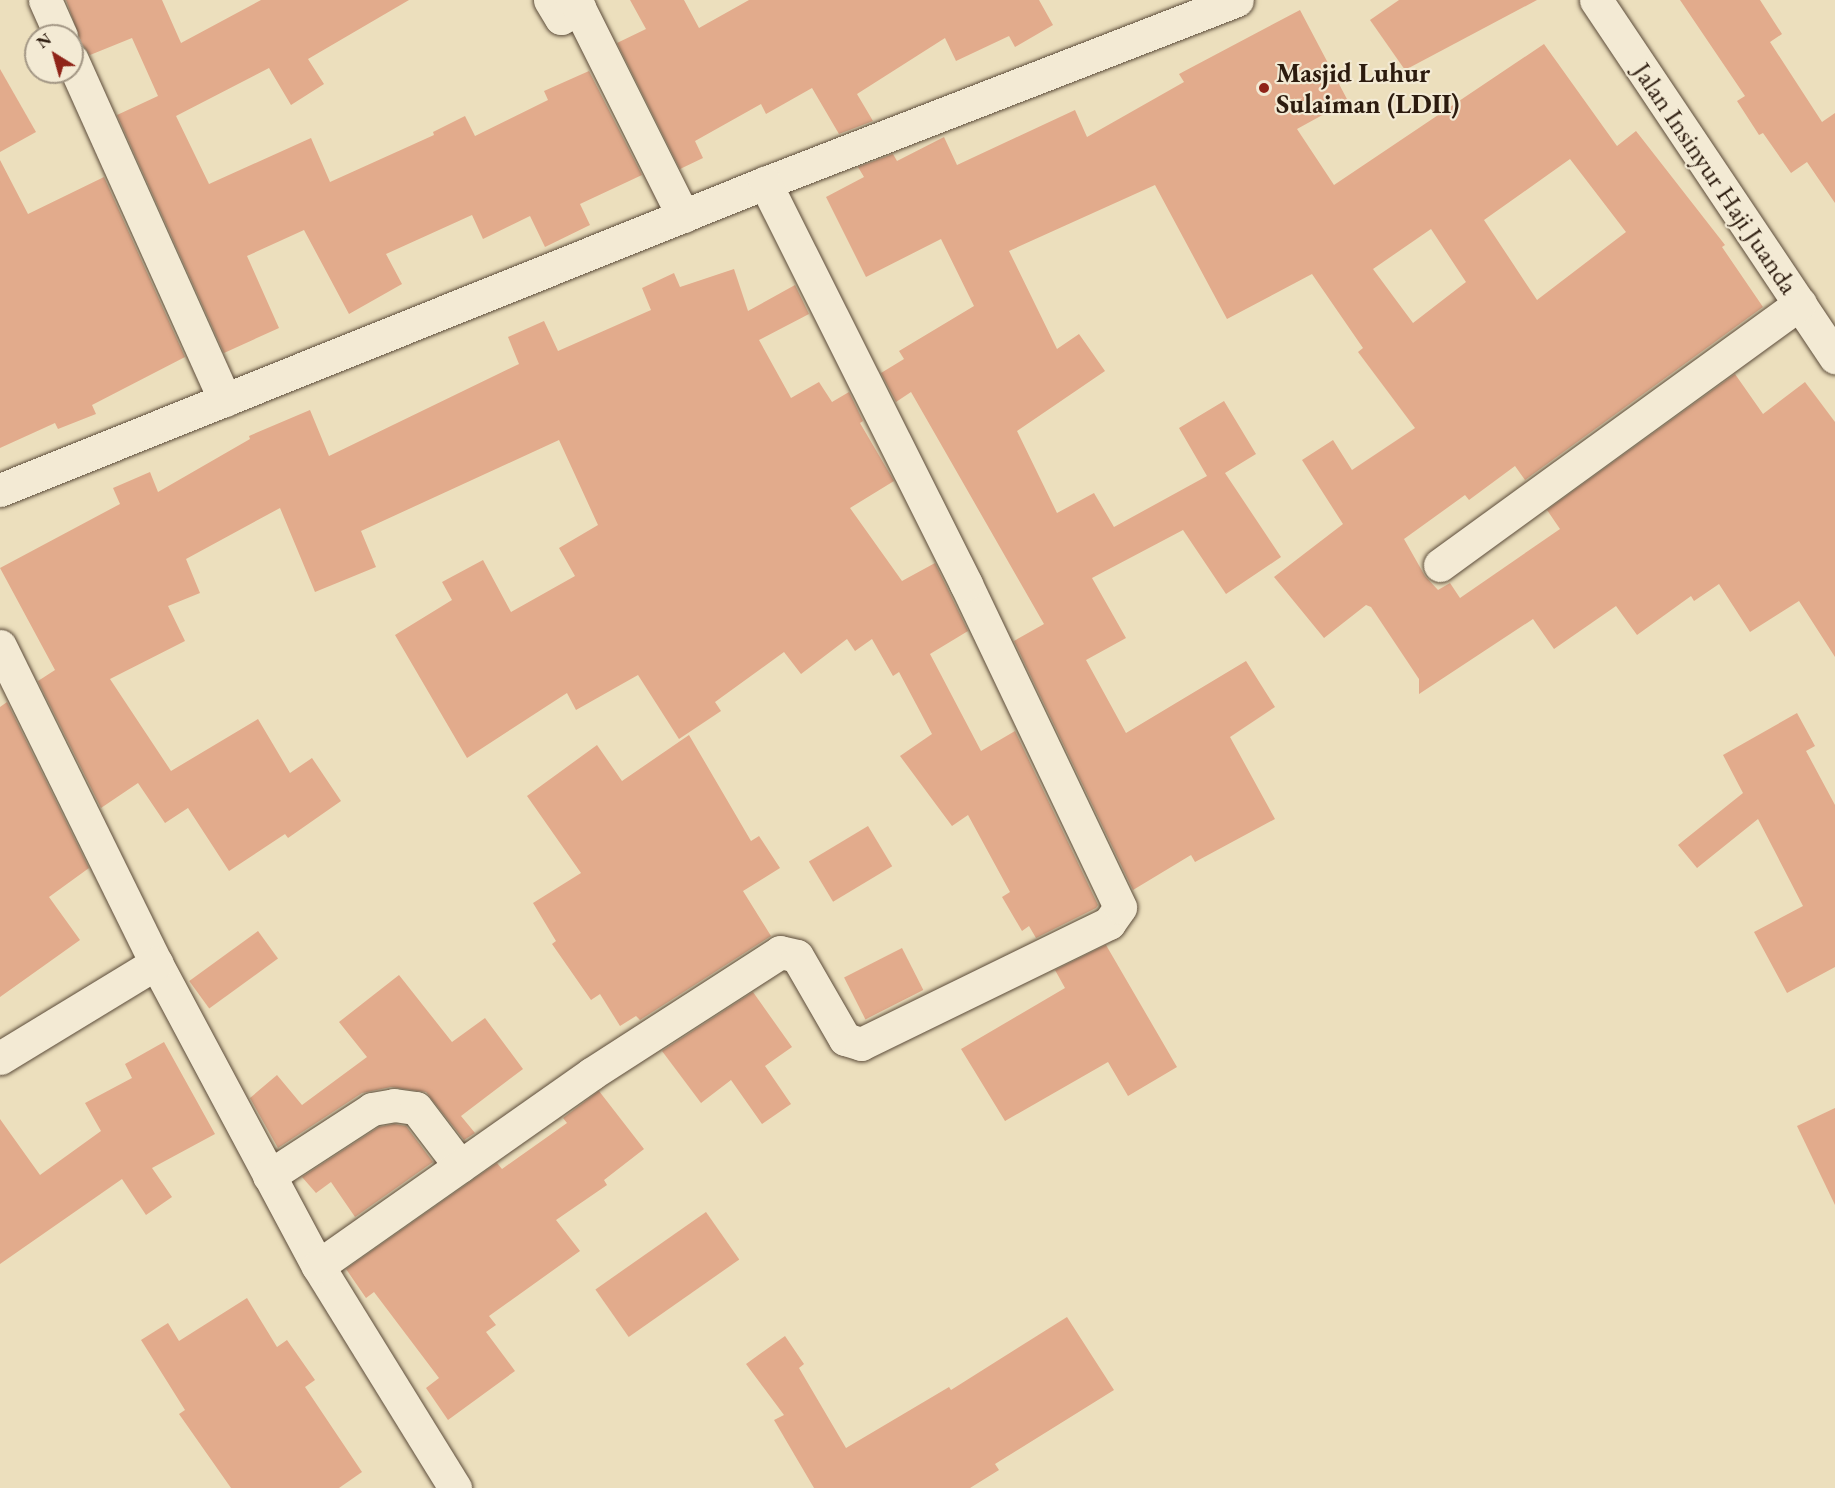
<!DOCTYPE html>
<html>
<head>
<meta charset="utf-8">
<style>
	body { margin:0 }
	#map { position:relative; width:1835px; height:1488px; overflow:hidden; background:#ecdfbd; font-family:"EB Garamond",serif }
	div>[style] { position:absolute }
	.building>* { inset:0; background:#e2ab8c; transform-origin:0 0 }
	.roads { filter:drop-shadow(0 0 2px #5c4c3a) drop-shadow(0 0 2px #5c4c3a) }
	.street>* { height:33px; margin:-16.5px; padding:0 16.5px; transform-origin:16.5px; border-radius:16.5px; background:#f3ead4 }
	.dots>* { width:16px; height:16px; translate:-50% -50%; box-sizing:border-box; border:3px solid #f3ead4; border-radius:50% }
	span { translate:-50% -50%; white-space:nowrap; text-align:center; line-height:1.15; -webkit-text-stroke:4.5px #f3ead4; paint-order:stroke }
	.poi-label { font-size:27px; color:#2c1b0e; font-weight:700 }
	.left { translate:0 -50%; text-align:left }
	.street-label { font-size:27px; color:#2c1b0e }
	.north { position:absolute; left:24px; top:24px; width:60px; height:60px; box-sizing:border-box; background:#f3ead4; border:2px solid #a39785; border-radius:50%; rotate:323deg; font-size:16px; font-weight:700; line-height:24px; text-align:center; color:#2c1b0e }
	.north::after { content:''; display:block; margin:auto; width:21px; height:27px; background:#8f2418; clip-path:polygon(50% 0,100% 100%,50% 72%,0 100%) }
</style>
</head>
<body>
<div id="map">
	<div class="building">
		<div style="clip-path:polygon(66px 0,162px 0,181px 43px,261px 0,409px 0,308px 59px,324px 84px,291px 105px,269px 68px,176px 116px,209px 184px,311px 138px,330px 182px,434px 135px,433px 132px,465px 116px,475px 136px,548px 100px,544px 91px,589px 71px,642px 175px,580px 204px,590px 225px,545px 247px,530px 216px,483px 239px,472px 215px,386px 254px,402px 284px,349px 314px,304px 230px,247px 256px,279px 328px,224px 353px,117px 115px,158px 96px,132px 38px,90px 55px,82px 44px)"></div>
		<div style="clip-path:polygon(630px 0,684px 0,699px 28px,749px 0,1039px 0,1053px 25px,1015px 47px,1009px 36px,956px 61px,945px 38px,857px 94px,873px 121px,839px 134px,812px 88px,766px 114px,761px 104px,695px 141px,703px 158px,680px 169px,617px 43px,646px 29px)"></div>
		<div style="clip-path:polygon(1399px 0,1537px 0,1405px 70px,1370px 20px)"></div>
		<div style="clip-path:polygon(1680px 0,1760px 0,1782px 34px,1770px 42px,1822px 122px,1835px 113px,1835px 203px,1807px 162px,1791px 173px,1763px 133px,1759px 135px,1737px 101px,1745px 96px)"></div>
		<div style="clip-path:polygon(evenodd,1300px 10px,1348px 101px,1297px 129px,1334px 185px,1544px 44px,1617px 146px,1636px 131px,1725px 245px,1722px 247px,1763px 307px,1525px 480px,1515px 466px,1469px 500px,1465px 495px,1404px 539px,1425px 576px,1438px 590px,1450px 583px,1460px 598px,1560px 529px,1547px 510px,1735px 374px,1763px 414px,1805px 382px,1835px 422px,1835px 657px,1799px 601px,1750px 632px,1719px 584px,1694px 601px,1691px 596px,1637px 635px,1616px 606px,1554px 649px,1533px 619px,1419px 694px,1419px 679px,1371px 607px,1366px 605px,1324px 638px,1274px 577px,1343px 524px,1302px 460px,1333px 440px,1352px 470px,1415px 428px,1358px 352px,1363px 348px,1312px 274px,1227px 319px,1155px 185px,1009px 251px,1057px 349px,1079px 334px,1105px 371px,1017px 431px,1057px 513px,1094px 493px,1114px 527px,1207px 476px,1179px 428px,1224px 401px,1256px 454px,1225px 473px,1281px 557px,1226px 594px,1183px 530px,1092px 578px,1126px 638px,1086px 660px,1126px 733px,1246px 661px,1275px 707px,1230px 737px,1275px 819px,1195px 862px,1191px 855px,1133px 890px,1014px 641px,1044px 624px,911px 392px,896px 402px,881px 373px,904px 359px,899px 351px,974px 306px,941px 239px,866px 277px,826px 197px,864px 177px,858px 167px,893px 154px,897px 161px,944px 137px,957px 165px,1075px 110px,1087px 137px,1184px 82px,1179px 74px,1300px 10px,1570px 159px,1626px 232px,1537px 300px,1484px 220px,1570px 159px,1300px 10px,1431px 229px,1466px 282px,1413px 323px,1373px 269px,1431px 229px)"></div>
		<div style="clip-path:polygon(0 69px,36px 132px,0 152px)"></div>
		<div style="clip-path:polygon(0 160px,28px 214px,104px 177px,185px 357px,92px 405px,96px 414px,58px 429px,55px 423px,0 448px)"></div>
		<div style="clip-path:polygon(734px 269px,748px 311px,795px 285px,809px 314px,759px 340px,791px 398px,819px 382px,832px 402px,849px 392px,863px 421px,860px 423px,894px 481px,850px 508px,902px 581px,935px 563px,968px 631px,930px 654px,981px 751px,1015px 731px,1098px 905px,1096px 908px,1036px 938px,1029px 926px,1022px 931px,1002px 897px,1010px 892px,968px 815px,952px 826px,900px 756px,932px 734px,899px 672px,893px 676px,872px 639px,855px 651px,847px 639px,801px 674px,784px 652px,715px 702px,721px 711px,679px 739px,638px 675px,576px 710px,567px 693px,467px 758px,395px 635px,452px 600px,442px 582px,483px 560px,511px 612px,575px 576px,559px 548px,598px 525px,559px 440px,361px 531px,376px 567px,315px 592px,280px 508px,186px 559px,200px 593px,168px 606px,185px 641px,110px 679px,171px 771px,258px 719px,290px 773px,312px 758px,341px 801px,288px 838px,285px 834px,229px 871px,188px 808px,165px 823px,138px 783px,101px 808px,38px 681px,55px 670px,0 568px,120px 504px,113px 488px,150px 472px,158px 492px,250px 439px,249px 436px,310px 410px,329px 456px,519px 364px,508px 337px,544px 321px,558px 351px,651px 310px,642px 288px,674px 273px,680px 287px)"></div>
		<div style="clip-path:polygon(7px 702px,89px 868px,49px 897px,80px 940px,0 997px,0 707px)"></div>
		<div style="clip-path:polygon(1797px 713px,1815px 746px,1806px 751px,1835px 805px,1835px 967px,1787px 993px,1754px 932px,1803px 906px,1758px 819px,1697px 868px,1678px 845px,1743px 793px,1723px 755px)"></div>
		<div style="clip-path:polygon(689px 735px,751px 841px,759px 836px,780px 868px,743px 891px,771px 936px,640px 1020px,636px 1016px,620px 1026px,600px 994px,591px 1000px,552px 944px,556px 941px,533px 903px,581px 873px,527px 796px,597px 745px,622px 781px)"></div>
		<div style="left:868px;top:826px;width:47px;height:69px;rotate:59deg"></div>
		<div style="left:258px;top:931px;width:34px;height:85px;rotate:54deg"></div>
		<div style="clip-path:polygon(1106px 945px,1177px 1067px,1128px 1096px,1108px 1062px,1005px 1121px,961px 1049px,1065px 988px,1055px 970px)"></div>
		<div style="left:902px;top:948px;width:47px;height:65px;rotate:63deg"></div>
		<div style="clip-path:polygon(399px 975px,452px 1042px,485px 1018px,523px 1069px,461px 1116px,475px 1133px,464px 1140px,426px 1092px,391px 1087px,362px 1093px,278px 1148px,250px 1098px,277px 1075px,302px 1105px,367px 1057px,339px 1022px)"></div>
		<div style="clip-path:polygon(753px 992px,792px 1047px,765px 1066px,791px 1104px,762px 1124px,731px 1080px,701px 1103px,662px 1051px)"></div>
		<div style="clip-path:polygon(164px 1042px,215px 1134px,152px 1168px,172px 1197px,146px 1215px,122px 1179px,0 1264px,0 1119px,40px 1175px,101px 1131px,85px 1103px,132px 1078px,125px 1064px)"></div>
		<div style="clip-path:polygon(599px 1091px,644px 1149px,604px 1180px,607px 1185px,556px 1220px,580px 1251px,489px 1316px,496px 1325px,486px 1332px,515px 1371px,448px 1420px,426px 1388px,439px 1378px,374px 1292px,366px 1298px,346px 1269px,497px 1163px,502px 1169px,567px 1123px,563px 1118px)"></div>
		<div style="clip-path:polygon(1835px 1108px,1835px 1205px,1797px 1126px)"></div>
		<div style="clip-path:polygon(394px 1124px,406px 1126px,433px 1162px,355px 1217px,331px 1182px,316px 1193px,302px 1177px,379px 1127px)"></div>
		<div style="left:706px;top:1212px;width:58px;height:135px;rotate:55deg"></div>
		<div style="clip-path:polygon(247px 1298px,277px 1347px,287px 1340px,315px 1380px,305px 1387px,362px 1472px,339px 1488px,231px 1488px,179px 1414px,185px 1410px,141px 1340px,168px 1323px,179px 1341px)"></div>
		<div style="clip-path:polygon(1067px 1317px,1114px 1390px,995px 1464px,999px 1470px,970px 1488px,814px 1488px,774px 1420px,784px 1415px,746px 1364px,785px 1336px,804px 1364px,799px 1368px,846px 1448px,949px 1387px,951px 1390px)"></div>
	</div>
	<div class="roads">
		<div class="street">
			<div style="left:45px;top:0;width:39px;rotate:66deg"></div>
			<div style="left:550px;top:0;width:21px;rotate:59deg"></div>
			<div style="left:561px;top:18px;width:21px;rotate:-29deg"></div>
			<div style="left:579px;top:8px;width:233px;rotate:63.4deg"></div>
			<div style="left:1596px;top:0;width:430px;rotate:56.2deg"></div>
			<div style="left:72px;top:60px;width:373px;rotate:65.8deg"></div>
			<div style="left:0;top:490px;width:824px;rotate:-21.87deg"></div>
			<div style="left:765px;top:183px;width:506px;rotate:-21.19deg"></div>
			<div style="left:1440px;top:565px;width:445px;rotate:-36deg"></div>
			<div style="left:0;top:646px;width:353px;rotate:63.8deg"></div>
			<div style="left:156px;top:963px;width:344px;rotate:61.9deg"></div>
			<div style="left:318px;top:1266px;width:261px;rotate:58.3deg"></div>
			<div style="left:0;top:1058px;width:183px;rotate:-31.3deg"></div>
			<div style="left:269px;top:1176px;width:123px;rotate:-33deg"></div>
			<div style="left:372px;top:1109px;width:22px;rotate:-10deg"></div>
			<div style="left:394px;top:1105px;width:22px;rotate:8deg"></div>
			<div style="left:416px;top:1108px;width:73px;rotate:52.8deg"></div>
			<div style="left:318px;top:1266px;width:334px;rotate:-35.1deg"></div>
			<div style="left:591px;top:1074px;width:225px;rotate:-32.8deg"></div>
			<div style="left:780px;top:952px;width:17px;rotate:13deg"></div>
			<div style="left:797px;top:956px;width:96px;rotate:60deg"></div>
			<div style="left:845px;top:1039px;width:17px;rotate:17deg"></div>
			<div style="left:861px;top:1044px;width:276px;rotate:-26deg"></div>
			<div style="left:1109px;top:923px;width:19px;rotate:-55deg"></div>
			<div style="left:1120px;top:907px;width:358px;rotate:-115.5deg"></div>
			<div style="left:966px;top:584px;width:449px;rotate:-116.6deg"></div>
		</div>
	</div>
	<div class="dots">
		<div style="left:1264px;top:88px;background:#8f2418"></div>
	</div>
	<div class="poi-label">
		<span class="left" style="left:1276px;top:88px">Masjid Luhur<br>Sulaiman (LDII)</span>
	</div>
	<div class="street-label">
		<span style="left:1716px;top:178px;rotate:56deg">Jalan Insinyur Haji Juanda</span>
	</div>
	<div class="north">N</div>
</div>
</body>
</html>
